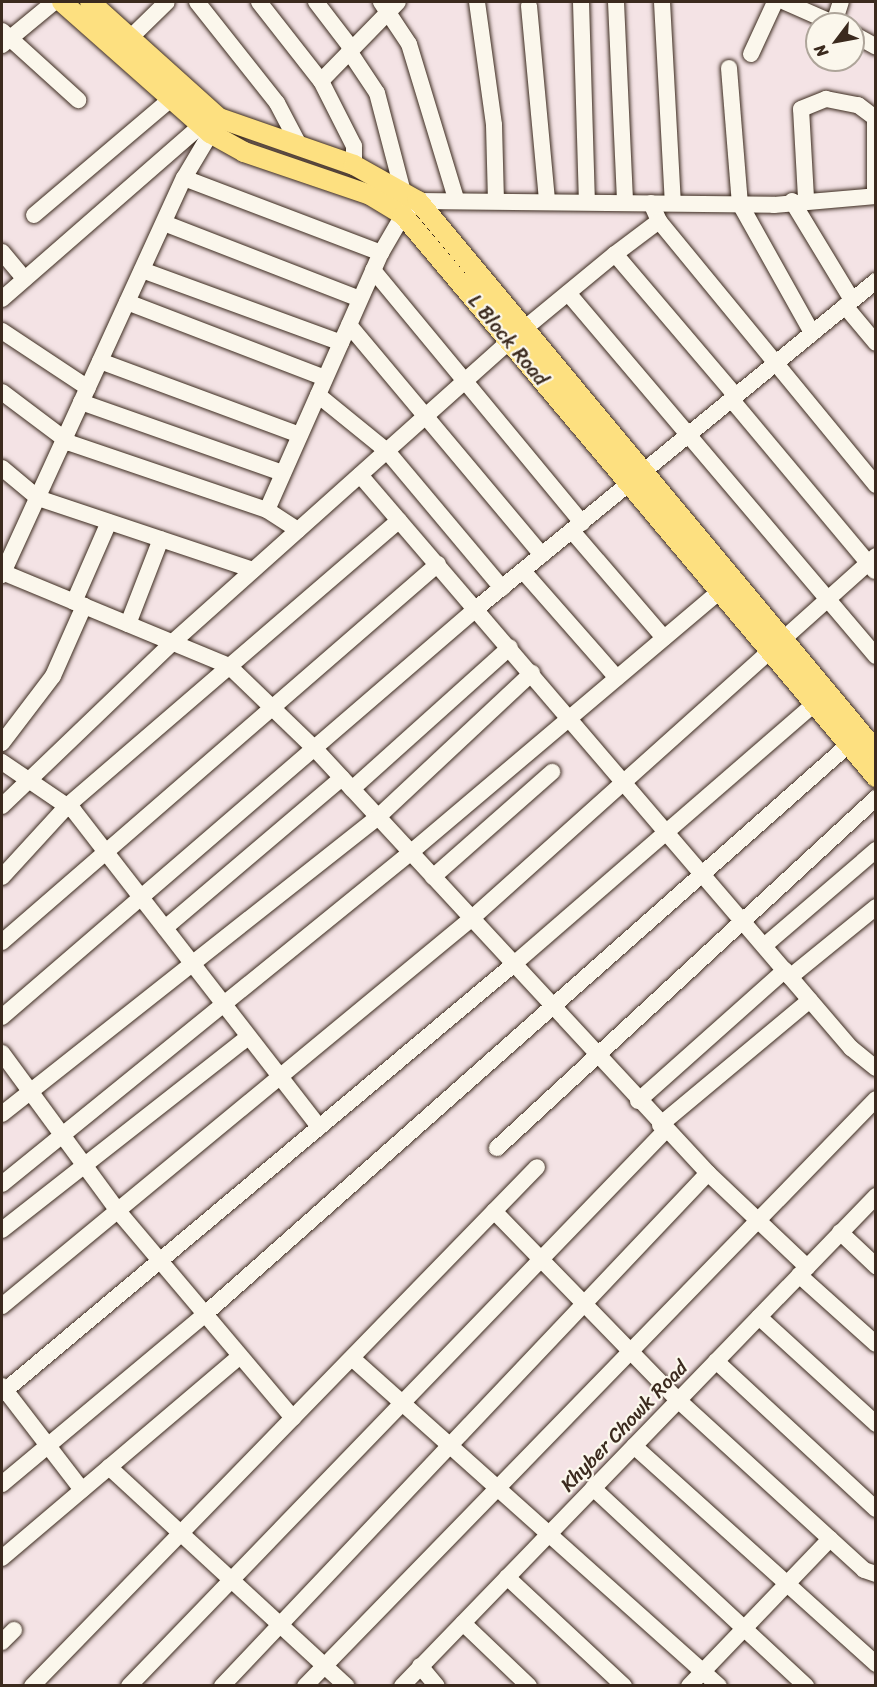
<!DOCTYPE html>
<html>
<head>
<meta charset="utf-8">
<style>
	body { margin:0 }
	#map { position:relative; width:877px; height:1687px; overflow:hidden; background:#f4e3e5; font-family:Sriracha,sans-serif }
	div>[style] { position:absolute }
	.roads { filter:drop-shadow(0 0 2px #3b2a1e) drop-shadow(0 0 2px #3b2a1e) }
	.minor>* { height:16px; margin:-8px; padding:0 8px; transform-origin:8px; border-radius:8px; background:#fbf7ec }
	.major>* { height:20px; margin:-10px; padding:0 10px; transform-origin:10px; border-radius:10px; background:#fde080 }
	span { translate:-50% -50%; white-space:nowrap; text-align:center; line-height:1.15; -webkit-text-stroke:4.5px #fbf7ec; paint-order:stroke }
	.street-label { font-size:20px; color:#3b2a1e }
	.frame { position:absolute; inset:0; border:3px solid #3b2a1e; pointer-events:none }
	.north { position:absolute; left:805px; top:12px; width:60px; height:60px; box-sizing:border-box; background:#fbf7ec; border:2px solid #aea59a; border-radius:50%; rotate:238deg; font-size:16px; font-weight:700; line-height:24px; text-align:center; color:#3b2a1e }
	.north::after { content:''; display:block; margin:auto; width:21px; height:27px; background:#3b2a1e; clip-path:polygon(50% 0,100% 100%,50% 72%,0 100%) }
</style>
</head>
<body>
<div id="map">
	<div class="roads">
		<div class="minor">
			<div style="left:197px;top:2px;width:129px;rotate:51.6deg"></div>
			<div style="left:277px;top:103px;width:45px;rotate:62.3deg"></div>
			<div style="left:259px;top:2px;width:100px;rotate:51.9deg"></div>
			<div style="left:321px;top:81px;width:73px;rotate:63.1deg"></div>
			<div style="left:354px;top:146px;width:19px;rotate:90deg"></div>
			<div style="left:316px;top:2px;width:59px;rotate:52.5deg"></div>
			<div style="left:381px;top:2px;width:50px;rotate:56.3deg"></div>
			<div style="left:409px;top:44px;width:162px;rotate:73.1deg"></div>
			<div style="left:477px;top:2px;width:124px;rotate:82.1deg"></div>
			<div style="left:494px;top:125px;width:75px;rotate:88.5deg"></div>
			<div style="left:581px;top:2px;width:199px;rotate:88.3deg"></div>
			<div style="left:616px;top:2px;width:200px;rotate:87.4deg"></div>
			<div style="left:662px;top:2px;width:201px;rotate:86.9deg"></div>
			<div style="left:785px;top:2px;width:55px;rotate:23.7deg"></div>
			<div style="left:529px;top:6px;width:196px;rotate:84.7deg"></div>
			<div style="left:834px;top:23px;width:22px;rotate:-72deg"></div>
			<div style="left:2px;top:31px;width:103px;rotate:42.2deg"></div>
			<div style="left:853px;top:34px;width:26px;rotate:29deg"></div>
			<div style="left:128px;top:40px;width:54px;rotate:-44.3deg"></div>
			<div style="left:2px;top:45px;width:67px;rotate:-39.6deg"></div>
			<div style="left:349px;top:51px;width:50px;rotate:56.3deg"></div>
			<div style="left:377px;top:93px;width:102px;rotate:75.3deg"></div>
			<div style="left:751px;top:54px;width:57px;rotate:-65.2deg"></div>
			<div style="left:729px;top:68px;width:136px;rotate:85.4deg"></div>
			<div style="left:740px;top:204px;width:148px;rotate:60.8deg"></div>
			<div style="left:321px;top:81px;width:110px;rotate:-45.7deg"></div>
			<div style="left:184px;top:178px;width:211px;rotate:20.8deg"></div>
			<div style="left:806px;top:198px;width:89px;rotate:-93.2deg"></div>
			<div style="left:801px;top:109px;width:27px;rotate:-22deg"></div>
			<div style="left:826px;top:99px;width:33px;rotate:11deg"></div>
			<div style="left:858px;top:105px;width:21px;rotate:37deg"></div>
			<div style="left:875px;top:118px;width:77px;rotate:90deg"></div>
			<div style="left:792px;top:201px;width:116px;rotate:58.8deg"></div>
			<div style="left:651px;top:203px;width:20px;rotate:66deg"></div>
			<div style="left:659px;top:221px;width:342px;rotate:50.6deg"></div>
			<div style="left:34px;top:215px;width:180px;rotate:-40.3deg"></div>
			<div style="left:164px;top:223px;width:210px;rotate:21.2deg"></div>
			<div style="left:2px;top:252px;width:35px;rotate:50deg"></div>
			<div style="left:615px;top:254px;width:55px;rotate:-36.9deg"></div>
			<div style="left:142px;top:270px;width:212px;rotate:20.1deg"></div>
			<div style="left:373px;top:270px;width:328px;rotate:50.4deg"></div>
			<div style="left:568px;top:293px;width:476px;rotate:49.7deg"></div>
			<div style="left:2px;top:299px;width:263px;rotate:-41.1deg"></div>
			<div style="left:127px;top:302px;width:212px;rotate:21deg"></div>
			<div style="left:845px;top:306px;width:48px;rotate:50deg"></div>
			<div style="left:349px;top:325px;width:300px;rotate:50deg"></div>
			<div style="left:524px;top:329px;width:118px;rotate:-39.5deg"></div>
			<div style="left:615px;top:254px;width:187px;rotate:49.6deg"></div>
			<div style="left:2px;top:331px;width:103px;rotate:33.5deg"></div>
			<div style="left:100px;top:361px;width:213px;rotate:20.3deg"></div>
			<div style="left:2px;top:392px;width:85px;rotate:36.9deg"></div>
			<div style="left:70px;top:443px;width:208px;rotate:18.8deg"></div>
			<div style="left:267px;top:510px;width:37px;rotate:33deg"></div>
			<div style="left:318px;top:395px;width:89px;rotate:39.1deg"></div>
			<div style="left:387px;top:451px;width:179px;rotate:50deg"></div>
			<div style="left:731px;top:399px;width:224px;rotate:50.1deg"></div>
			<div style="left:81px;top:402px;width:214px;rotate:19.4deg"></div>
			<div style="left:2px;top:468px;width:47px;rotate:39.8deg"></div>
			<div style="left:38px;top:498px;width:227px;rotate:18.5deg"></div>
			<div style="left:360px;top:475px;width:755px;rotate:49.41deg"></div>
			<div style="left:851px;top:1048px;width:32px;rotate:39deg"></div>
			<div style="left:267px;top:510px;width:281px;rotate:-66.1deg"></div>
			<div style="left:381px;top:253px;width:44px;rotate:-59.9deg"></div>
			<div style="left:403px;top:215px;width:21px;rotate:-43deg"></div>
			<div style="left:418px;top:201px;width:356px;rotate:0.6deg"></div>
			<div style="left:774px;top:205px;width:102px;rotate:-5deg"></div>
			<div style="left:572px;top:531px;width:141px;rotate:49.3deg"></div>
			<div style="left:523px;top:571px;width:142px;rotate:48.7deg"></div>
			<div style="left:2px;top:572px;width:246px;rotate:22.5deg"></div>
			<div style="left:229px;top:666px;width:121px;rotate:44deg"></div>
			<div style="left:316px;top:750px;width:577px;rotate:47.18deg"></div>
			<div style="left:708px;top:1173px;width:707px;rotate:133.45deg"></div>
			<div style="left:2px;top:575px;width:437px;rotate:-65.4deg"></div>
			<div style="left:184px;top:178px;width:63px;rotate:-59.3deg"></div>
			<div style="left:74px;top:602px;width:87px;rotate:-66.4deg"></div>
			<div style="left:128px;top:624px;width:91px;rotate:-68.8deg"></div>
			<div style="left:2px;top:743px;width:84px;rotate:-52.7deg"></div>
			<div style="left:53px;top:676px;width:77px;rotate:-66.1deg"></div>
			<div style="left:2px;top:762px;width:87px;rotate:34.2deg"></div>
			<div style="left:74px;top:811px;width:400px;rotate:52.2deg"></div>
			<div style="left:352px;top:789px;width:212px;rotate:-41.9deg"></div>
			<div style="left:2px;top:806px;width:237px;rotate:-43.8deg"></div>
			<div style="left:173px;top:642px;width:450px;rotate:-41.8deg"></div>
			<div style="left:2px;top:877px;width:96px;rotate:-47.5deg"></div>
			<div style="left:67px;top:806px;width:438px;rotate:-40.7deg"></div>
			<div style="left:433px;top:877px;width:159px;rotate:-41.4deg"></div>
			<div style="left:165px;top:928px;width:232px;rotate:-40.3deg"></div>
			<div style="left:2px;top:942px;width:577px;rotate:-40.92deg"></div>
			<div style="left:764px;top:946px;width:148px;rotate:-40.6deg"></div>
			<div style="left:790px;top:977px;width:111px;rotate:-39.1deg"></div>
			<div style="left:2px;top:1017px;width:627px;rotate:-40.73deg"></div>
			<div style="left:477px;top:608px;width:516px;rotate:-39.34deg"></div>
			<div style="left:2px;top:1053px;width:196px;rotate:53.7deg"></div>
			<div style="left:118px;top:1211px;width:271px;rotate:49.8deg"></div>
			<div style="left:638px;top:1101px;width:197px;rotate:-41.7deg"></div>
			<div style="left:2px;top:1114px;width:479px;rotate:-38.3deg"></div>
			<div style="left:378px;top:817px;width:211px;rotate:-43.1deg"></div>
			<div style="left:660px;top:1125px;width:195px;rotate:-39.8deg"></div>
			<div style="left:497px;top:1148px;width:516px;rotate:-42.72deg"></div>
			<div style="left:708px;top:1173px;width:137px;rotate:43.5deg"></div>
			<div style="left:2px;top:1184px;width:525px;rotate:-39.05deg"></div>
			<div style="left:410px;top:853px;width:404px;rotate:-40.2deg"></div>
			<div style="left:494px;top:1211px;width:264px;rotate:45.8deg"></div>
			<div style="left:678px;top:1400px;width:252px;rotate:42.4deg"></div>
			<div style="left:864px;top:1570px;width:13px;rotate:18deg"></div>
			<div style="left:2px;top:1230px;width:313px;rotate:-38.1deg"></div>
			<div style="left:840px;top:1232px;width:50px;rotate:43.4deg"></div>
			<div style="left:799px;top:1275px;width:103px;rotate:41.9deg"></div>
			<div style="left:2px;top:1306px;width:608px;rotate:-39.53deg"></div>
			<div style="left:471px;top:919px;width:544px;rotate:-41.87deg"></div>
			<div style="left:759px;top:1317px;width:159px;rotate:42.4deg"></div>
			<div style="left:352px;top:1358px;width:492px;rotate:41.8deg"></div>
			<div style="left:716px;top:1361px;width:218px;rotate:42.8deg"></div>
			<div style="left:2px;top:1386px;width:131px;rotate:52.4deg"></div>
			<div style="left:2px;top:1393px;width:668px;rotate:-39.96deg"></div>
			<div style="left:514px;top:964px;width:396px;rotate:-40.9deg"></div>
			<div style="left:634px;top:1446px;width:326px;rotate:42deg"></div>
			<div style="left:109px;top:1467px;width:323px;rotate:42.7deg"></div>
			<div style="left:2px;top:1484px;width:265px;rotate:-39.9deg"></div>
			<div style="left:205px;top:1314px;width:857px;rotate:-41.5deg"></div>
			<div style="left:593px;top:1488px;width:291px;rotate:42.9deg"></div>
			<div style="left:2px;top:1558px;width:312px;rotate:-40.3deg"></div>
			<div style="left:507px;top:1577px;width:160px;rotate:43deg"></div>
			<div style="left:463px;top:1623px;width:91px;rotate:43.7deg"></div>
			<div style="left:2px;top:1642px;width:17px;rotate:-45deg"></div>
			<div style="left:420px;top:1666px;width:26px;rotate:50deg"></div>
			<div style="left:32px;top:1686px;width:724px;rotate:-45.78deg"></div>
			<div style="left:129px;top:1686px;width:772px;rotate:-46deg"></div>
			<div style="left:305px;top:1686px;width:819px;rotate:-45.79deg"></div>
			<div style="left:402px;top:1686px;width:682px;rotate:-45.95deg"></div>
			<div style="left:689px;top:1686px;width:204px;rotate:-46.2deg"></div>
		</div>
		<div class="major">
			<div style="left:62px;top:2px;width:198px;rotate:41.5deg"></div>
			<div style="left:210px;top:133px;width:39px;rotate:29deg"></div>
			<div style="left:244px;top:152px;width:133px;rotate:18.8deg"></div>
			<div style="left:370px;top:195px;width:39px;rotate:31deg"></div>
			<div style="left:403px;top:215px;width:735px;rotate:49.91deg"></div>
			<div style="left:90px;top:2px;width:173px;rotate:42deg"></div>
			<div style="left:219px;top:118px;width:143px;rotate:19.2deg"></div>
			<div style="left:354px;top:165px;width:73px;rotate:29.4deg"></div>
			<div style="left:418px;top:201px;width:716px;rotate:50.21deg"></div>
		</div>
	</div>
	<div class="street-label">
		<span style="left:508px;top:340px;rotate:50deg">L Block Road</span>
		<span style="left:624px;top:1426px;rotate:-46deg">Khyber Chowk Road</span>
	</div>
	<div class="frame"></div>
	<div class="north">N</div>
</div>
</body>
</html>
